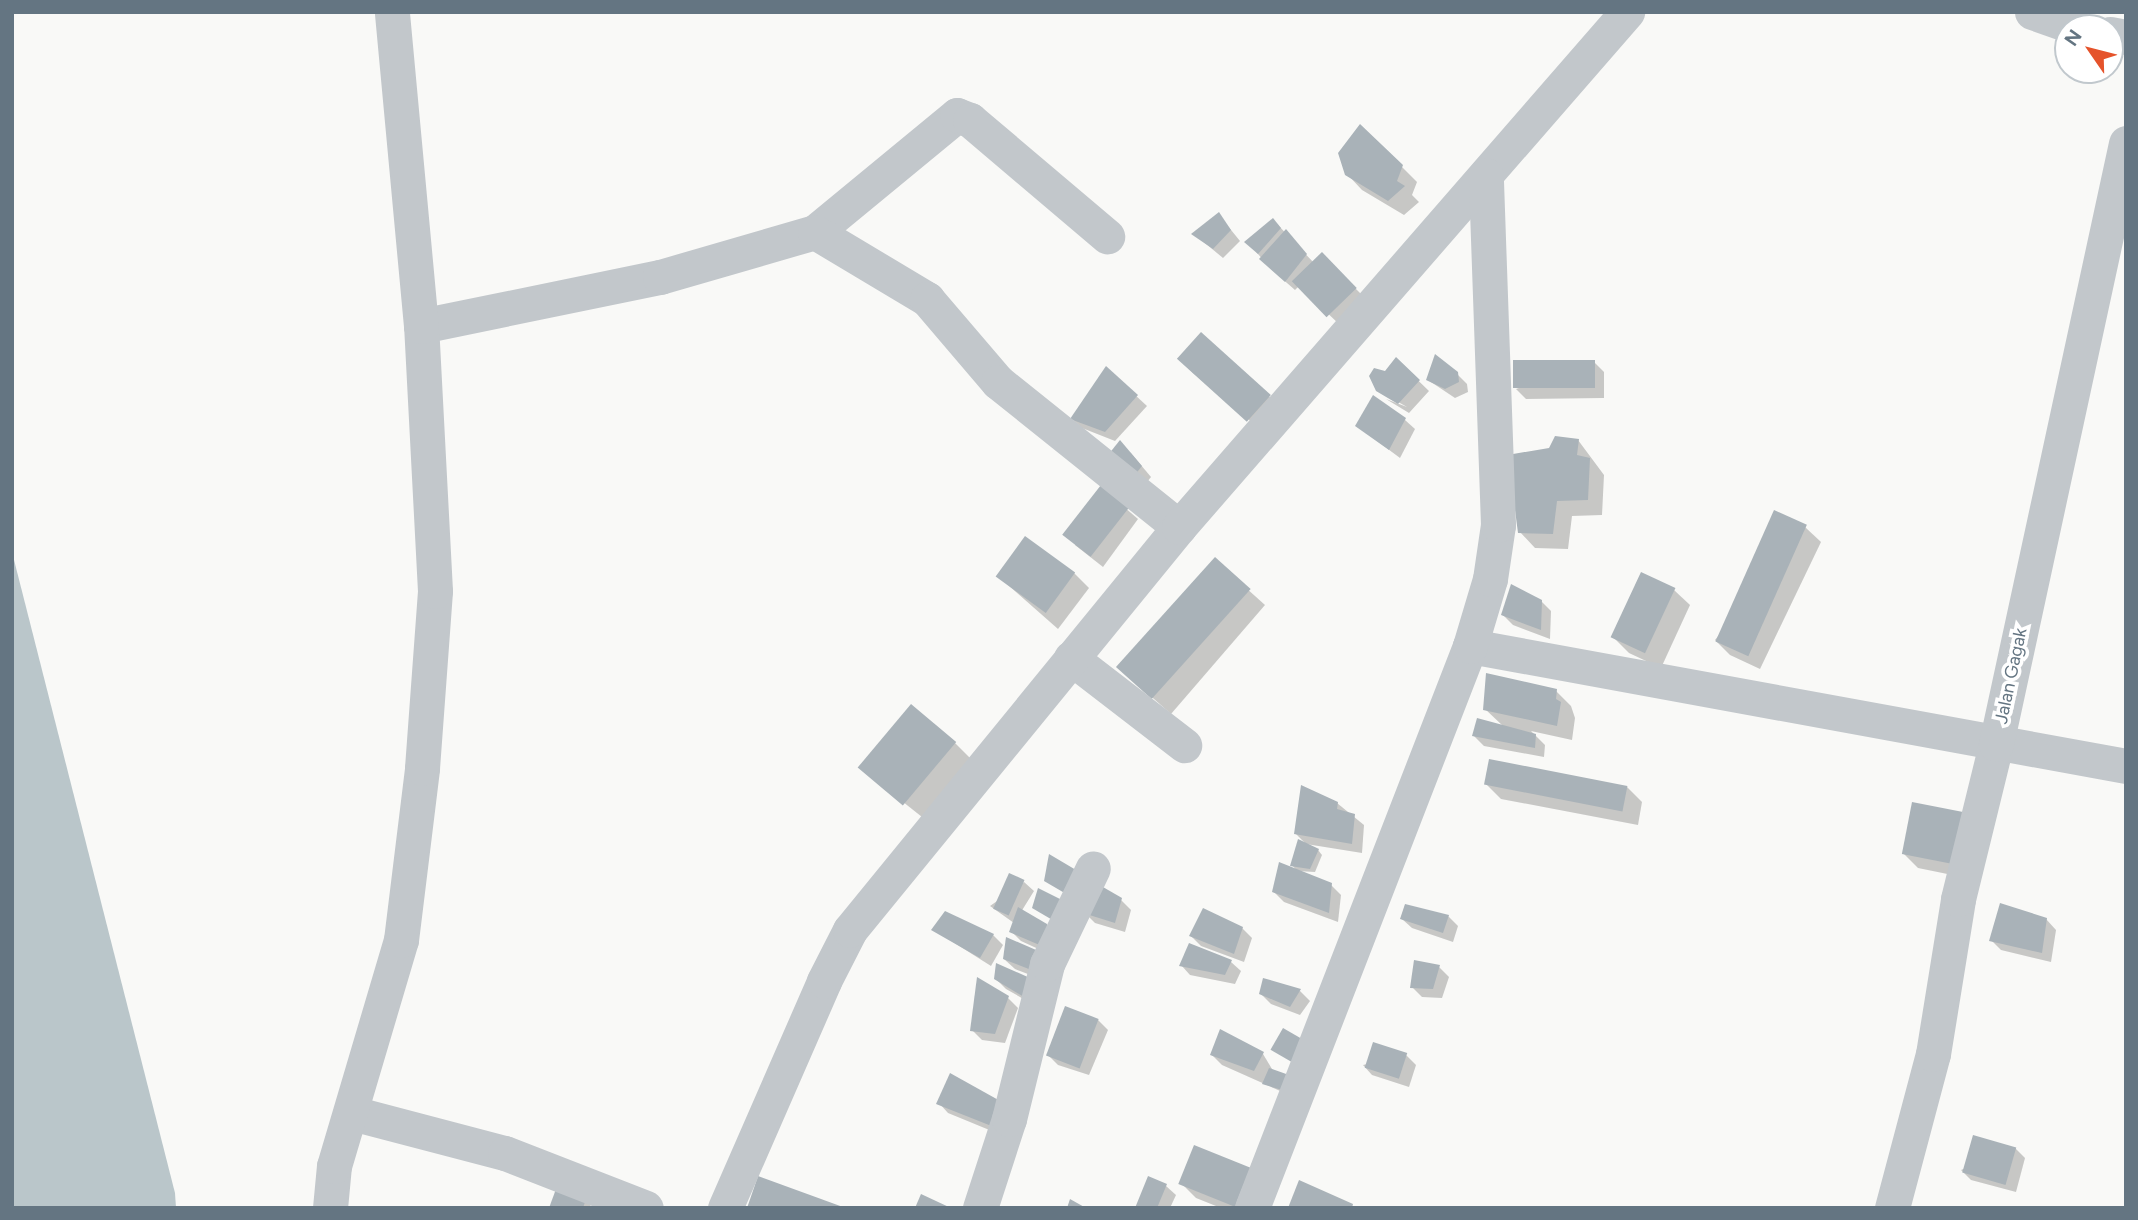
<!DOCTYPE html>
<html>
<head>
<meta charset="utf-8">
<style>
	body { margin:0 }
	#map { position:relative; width:2138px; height:1220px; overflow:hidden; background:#f9f9f7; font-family:Figtree,sans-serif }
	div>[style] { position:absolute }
	.water>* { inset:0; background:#bac6ca }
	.shadow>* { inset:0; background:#0003 }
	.building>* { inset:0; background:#a9b2b8; transform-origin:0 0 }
	.minor>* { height:35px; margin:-17.5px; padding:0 17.5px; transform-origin:17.5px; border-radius:17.5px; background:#c2c7cb }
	span { translate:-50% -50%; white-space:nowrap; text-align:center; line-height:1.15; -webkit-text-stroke:7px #fff; paint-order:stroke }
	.street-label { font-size:18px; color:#647582 }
	.frame { position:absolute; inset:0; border:14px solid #647582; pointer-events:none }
	.north { position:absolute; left:2054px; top:14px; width:70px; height:70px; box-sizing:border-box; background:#fff; border:2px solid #c1c8cd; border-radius:50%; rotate:305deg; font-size:19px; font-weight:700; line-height:28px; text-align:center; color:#647582 }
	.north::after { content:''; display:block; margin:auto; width:24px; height:32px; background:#e5532b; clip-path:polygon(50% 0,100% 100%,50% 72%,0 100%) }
</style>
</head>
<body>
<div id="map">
	<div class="water">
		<div style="clip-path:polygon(12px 552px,175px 1193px,176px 1208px,12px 1208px)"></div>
	</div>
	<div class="shadow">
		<div style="clip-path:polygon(1361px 126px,1417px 182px,1412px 195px,1419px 202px,1404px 215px,1362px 190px,1347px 174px)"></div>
		<div style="clip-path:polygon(1218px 214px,1240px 241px,1223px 258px,1194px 234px)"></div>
		<div style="clip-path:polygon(1278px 225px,1314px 263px,1322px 255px,1366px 299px,1341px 326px,1299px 286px,1295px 290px,1271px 269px,1251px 246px)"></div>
		<div style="clip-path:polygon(1178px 358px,1270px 397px,1265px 433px,1193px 373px)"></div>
		<div style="clip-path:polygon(1397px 360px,1429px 391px,1409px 413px,1386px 399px,1407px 407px,1377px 390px)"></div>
		<div style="clip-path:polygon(1594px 362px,1604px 372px,1604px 398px,1526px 399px,1516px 389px)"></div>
		<div style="clip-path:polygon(1107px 369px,1147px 406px,1115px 441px,1082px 428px,1072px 419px)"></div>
		<div style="clip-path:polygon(1457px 374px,1467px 384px,1468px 392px,1455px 398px,1428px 380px)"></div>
		<div style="clip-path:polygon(1405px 420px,1415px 429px,1400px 458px,1357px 426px)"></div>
		<div style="clip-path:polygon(1578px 440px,1604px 475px,1602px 515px,1572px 516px,1568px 549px,1535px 548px,1520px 532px,1550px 450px)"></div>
		<div style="clip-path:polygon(1130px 452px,1151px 477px,1141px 490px)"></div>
		<div style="clip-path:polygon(1101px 487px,1138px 519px,1103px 567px,1075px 545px)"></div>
		<div style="clip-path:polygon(1805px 527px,1821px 542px,1760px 669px,1730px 655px,1715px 640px)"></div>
		<div style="clip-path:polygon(1215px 560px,1265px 605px,1171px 714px,1137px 684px)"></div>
		<div style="clip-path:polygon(1074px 573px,1089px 588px,1058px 629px,999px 577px)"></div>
		<div style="clip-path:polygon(1642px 575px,1674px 590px,1690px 605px,1661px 668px,1629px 653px,1614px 638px)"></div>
		<div style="clip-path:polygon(1541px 601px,1551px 611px,1550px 639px,1513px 625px,1503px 615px)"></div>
		<div style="clip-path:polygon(1556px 691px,1571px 706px,1575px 718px,1572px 740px,1531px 731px,1545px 745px,1544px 757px,1484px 746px,1474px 736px,1503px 726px,1485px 709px)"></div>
		<div style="clip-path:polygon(955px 743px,970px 758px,922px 817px,859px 767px)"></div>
		<div style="clip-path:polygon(1486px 784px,1627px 787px,1642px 802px,1638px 825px,1501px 799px)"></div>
		<div style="clip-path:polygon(1337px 803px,1364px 825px,1362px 853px,1306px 844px,1296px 834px)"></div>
		<div style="clip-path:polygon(1913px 804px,1967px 878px,1918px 868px,1903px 853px)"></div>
		<div style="clip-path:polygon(1318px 850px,1322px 855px,1315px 872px,1297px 871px,1292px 865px)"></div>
		<div style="clip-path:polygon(1024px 882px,1034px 891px,1021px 912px,1058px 958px,1021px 941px,1011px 931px,1014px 923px,990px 906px)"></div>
		<div style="clip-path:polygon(1331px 885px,1341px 895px,1338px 922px,1284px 902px,1274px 892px)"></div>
		<div style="clip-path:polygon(1121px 900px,1131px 910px,1125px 932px,1095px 923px,1085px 913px)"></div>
		<div style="clip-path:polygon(1448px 916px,1458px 926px,1453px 942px,1412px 928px,1402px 919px)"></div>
		<div style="clip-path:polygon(2046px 919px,2056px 930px,2051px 962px,2001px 950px,1991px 940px)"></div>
		<div style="clip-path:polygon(1242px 928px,1252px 938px,1244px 962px,1201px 946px,1191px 936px)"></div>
		<div style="clip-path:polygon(934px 930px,993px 935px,1003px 945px,991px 966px)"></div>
		<div style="clip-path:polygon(1008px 940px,1049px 982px,1015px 969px,1004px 959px)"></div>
		<div style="clip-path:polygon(1231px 962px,1241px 971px,1235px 984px,1190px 975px,1181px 965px)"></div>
		<div style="clip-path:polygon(1439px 967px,1449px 977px,1442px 998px,1422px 997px,1412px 987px)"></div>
		<div style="clip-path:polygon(996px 979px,1029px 979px,1034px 1005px,1006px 989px)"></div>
		<div style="clip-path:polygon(1300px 991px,1310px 1001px,1300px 1015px,1271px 1004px,1261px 994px)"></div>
		<div style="clip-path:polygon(1008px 998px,1018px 1008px,1005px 1043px,982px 1040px,972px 1030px)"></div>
		<div style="clip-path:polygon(1098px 1020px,1108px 1030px,1089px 1075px,1058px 1065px,1048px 1055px)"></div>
		<div style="clip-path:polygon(1263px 1054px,1287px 1094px,1222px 1065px,1212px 1055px)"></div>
		<div style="clip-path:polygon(1406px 1055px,1416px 1065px,1409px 1087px,1372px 1075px,1363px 1065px)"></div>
		<div style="clip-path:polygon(950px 1075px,1004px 1136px,948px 1113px,939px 1103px)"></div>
		<div style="clip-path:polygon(2015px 1148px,2025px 1158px,2016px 1192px,1971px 1180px,1961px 1170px)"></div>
		<div style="clip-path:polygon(1181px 1183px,1257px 1208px,1221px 1208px,1196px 1198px)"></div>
		<div style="clip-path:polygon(1166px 1186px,1176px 1195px,1170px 1208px,1136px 1208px)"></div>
		<div style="clip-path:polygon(585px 1200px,593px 1208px,551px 1208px)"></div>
	</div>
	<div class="building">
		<div style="clip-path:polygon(1360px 124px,1403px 165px,1397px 181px,1405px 186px,1388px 201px,1345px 175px,1338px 153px)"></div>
		<div style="clip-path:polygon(1219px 212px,1231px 230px,1213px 249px,1191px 234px)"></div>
		<div style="clip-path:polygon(1273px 218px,1281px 228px,1258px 254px,1244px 242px)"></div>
		<div style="clip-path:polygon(1286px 229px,1307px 254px,1285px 282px,1259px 259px)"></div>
		<div style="left:1322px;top:252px;width:50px;height:42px;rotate:46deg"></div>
		<div style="left:1201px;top:332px;width:94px;height:36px;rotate:42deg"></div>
		<div style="clip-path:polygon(1435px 354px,1458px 372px,1459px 382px,1445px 389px,1426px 380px)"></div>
		<div style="clip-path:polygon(1396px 357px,1420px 380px,1398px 404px,1376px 391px,1369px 376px,1374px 368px,1385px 371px)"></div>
		<div style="left:1595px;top:360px;width:28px;height:82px;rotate:90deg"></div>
		<div style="clip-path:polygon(1106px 366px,1138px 395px,1105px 432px,1070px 419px)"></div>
		<div style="clip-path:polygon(1373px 395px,1406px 418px,1389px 450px,1355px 426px)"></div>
		<div style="clip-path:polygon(1555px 436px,1579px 439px,1577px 455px,1590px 458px,1588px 500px,1557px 501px,1553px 534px,1518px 533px,1510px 472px,1513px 454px,1549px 448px)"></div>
		<div style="clip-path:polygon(1120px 440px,1142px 466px,1130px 481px,1104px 460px)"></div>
		<div style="left:1101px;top:485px;width:36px;height:63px;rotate:38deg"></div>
		<div style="left:1774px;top:510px;width:36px;height:144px;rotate:24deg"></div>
		<div style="left:1025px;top:536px;width:62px;height:50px;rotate:36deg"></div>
		<div style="left:1215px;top:557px;width:48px;height:148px;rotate:42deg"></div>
		<div style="left:1641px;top:572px;width:38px;height:72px;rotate:25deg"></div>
		<div style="clip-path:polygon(1511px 584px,1542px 600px,1541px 630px,1501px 615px)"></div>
		<div style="clip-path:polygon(1486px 673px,1557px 689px,1556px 699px,1561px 702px,1557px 726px,1483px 710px)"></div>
		<div style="left:911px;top:704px;width:59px;height:83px;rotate:40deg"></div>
		<div style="clip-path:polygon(1477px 718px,1536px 734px,1535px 748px,1472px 736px)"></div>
		<div style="left:1489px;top:759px;width:141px;height:26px;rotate:11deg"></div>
		<div style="clip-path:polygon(1301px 785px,1338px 802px,1337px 809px,1355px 814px,1352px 844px,1294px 834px)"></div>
		<div style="left:1912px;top:802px;width:52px;height:53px;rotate:11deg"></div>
		<div style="clip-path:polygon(1298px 839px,1319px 849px,1310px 869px,1290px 866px)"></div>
		<div style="clip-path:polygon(1049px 854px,1076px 870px,1068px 895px,1044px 881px)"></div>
		<div style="clip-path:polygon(1279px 862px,1332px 883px,1329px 913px,1272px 892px)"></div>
		<div style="left:1009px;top:873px;width:17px;height:39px;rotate:24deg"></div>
		<div style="clip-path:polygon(1096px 883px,1122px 898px,1115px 923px,1083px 913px)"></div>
		<div style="clip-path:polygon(1038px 888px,1072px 905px,1061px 925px,1032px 908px)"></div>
		<div style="clip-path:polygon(2000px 903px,2047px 918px,2042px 953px,1989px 941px)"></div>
		<div style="clip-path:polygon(1405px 904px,1449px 915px,1443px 933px,1400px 919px)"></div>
		<div style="clip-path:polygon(1018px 907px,1047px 924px,1049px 949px,1009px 932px)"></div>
		<div style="clip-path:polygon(1203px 908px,1243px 927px,1234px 954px,1189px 936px)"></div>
		<div style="clip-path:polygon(945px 911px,994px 934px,980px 958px,931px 930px)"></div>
		<div style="clip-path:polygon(1006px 937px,1043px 953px,1039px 973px,1003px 959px)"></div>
		<div style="clip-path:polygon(1189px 943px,1232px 960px,1225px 975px,1179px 966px)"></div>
		<div style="clip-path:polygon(1414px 960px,1440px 965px,1433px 989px,1410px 988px)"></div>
		<div style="clip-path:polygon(996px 963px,1030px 978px,1024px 997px,994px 979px)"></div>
		<div style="clip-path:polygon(977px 977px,1009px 996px,995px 1034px,970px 1031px)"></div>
		<div style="clip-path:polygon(1263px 978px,1301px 989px,1290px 1007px,1259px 994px)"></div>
		<div style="left:1065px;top:1006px;width:36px;height:53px;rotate:21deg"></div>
		<div style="left:1283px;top:1028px;width:24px;height:25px;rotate:30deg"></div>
		<div style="clip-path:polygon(1220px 1029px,1264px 1052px,1254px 1071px,1210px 1055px)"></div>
		<div style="left:1373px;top:1042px;width:36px;height:27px;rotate:18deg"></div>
		<div style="clip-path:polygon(1269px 1068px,1289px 1075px,1282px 1090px,1262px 1084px)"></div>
		<div style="clip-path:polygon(950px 1073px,1002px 1102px,994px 1127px,936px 1104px)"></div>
		<div style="left:1973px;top:1135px;width:45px;height:39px;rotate:16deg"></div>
		<div style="left:1194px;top:1145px;width:61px;height:42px;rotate:22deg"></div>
		<div style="clip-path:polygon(758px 1176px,843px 1207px,843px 1208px,747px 1208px)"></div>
		<div style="clip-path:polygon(1148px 1176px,1167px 1184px,1157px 1208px,1135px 1208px)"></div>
		<div style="clip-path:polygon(1299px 1180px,1353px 1204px,1352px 1208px,1288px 1208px)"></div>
		<div style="clip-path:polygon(556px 1189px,586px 1199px,583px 1208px,549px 1208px)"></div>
		<div style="clip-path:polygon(921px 1194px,951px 1208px,915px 1208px)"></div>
		<div style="clip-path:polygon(1070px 1199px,1086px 1208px,1067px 1208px)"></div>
	</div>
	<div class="minor">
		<div style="left:2032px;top:12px;width:48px;rotate:19.6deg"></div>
		<div style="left:2110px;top:34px;width:16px;rotate:11deg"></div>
		<div style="left:815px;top:232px;width:184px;rotate:-39.5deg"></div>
		<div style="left:957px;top:115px;width:14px;rotate:21deg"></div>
		<div style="left:970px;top:120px;width:180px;rotate:40.3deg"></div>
		<div style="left:421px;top:326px;width:244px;rotate:-11.6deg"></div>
		<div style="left:660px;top:277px;width:161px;rotate:-16.2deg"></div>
		<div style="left:815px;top:232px;width:131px;rotate:30.9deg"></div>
		<div style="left:927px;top:299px;width:109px;rotate:49.5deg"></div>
		<div style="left:998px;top:382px;width:232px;rotate:38.7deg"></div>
		<div style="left:1470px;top:646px;width:667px;rotate:10.37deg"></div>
		<div style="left:1071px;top:658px;width:143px;rotate:37.6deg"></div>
		<div style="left:352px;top:1113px;width:158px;rotate:14.7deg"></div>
		<div style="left:505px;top:1153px;width:151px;rotate:21.3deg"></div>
		<div style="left:330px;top:1208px;width:42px;rotate:-84.6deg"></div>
		<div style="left:334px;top:1166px;width:236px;rotate:-73.5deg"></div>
		<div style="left:401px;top:940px;width:173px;rotate:-83deg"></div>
		<div style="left:422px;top:768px;width:177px;rotate:-85.8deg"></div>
		<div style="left:435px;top:591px;width:265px;rotate:-93deg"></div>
		<div style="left:421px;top:326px;width:315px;rotate:-95.3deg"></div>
		<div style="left:725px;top:1208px;width:248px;rotate:-66.4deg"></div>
		<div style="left:824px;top:981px;width:57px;rotate:-63deg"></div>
		<div style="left:850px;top:930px;width:520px;rotate:-50.77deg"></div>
		<div style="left:1179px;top:527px;width:683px;rotate:-48.98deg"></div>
		<div style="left:980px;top:1208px;width:94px;rotate:-72deg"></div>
		<div style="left:1009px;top:1119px;width:160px;rotate:-76.2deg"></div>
		<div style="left:1047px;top:964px;width:106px;rotate:-64.4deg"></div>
		<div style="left:1252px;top:1208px;width:603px;rotate:-68.8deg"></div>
		<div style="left:1470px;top:646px;width:70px;rotate:-73.4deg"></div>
		<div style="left:1490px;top:579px;width:55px;rotate:-81.6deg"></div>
		<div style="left:1498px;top:525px;width:350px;rotate:-92deg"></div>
		<div style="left:1892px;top:1208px;width:159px;rotate:-75.1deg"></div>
		<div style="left:1933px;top:1054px;width:157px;rotate:-80.8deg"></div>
		<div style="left:1958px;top:899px;width:160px;rotate:-76.2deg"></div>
		<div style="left:1996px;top:744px;width:615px;rotate:-77.79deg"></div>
	</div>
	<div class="street-label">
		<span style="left:2011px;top:676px;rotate:-78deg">Jalan Gagak</span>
	</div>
	<div class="frame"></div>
	<div class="north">N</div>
</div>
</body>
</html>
